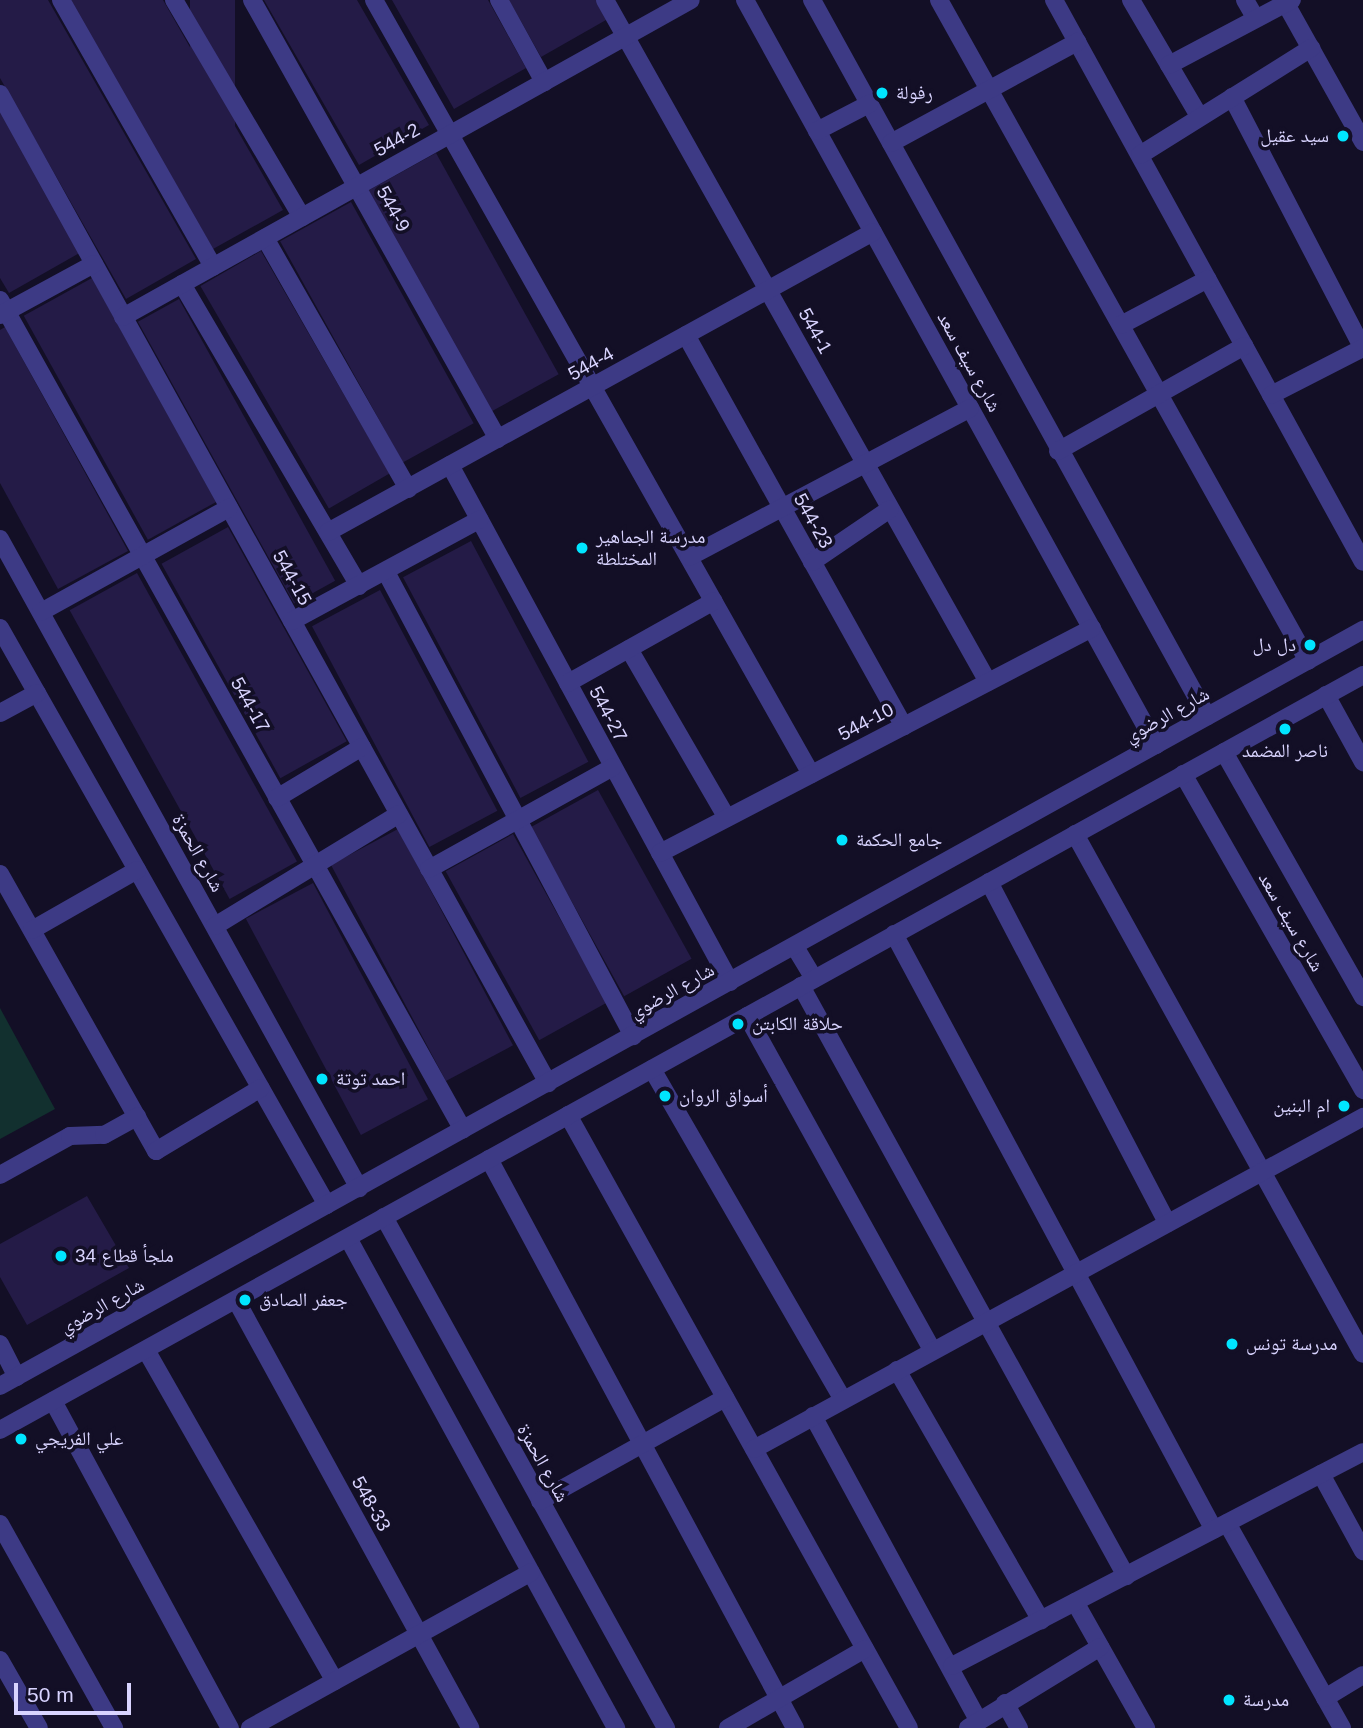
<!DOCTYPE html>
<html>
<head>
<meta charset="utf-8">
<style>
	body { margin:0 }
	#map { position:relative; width:1363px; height:1728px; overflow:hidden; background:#130f26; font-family:Arial,"Noto Naskh Arabic",sans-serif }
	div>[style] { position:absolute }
	.green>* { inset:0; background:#12302f }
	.building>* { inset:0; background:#241b47; transform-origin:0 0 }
	.minor>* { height:18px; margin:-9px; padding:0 9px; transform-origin:9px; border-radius:9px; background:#3d3a85 }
	.dots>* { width:19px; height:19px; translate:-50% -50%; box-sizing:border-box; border:4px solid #130f26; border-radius:50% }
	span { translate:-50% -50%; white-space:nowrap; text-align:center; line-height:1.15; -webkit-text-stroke:7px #130f26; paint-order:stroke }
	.poi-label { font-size:19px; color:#d9d4ff }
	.left { translate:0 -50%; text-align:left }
	.right { translate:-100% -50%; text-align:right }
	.street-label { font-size:19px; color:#d9d4ff }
	.scale { position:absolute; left:14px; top:1683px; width:117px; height:32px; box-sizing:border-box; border:4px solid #d9d4ff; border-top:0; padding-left:9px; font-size:21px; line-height:24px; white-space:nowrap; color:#d9d4ff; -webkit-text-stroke:5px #130f26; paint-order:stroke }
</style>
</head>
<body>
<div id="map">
	<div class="green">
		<div style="clip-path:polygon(0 1008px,55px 1109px,0 1139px)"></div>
	</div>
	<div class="building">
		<div style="clip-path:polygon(0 0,48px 0,196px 259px,126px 299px,0 78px)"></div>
		<div style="clip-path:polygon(70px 0,163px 0,283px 210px,213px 249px)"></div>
		<div style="left:190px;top:0;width:45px;height:225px"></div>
		<div style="clip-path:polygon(264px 0,357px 0,429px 125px,359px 165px)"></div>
		<div style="clip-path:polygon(392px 0,488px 0,526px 68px,454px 109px)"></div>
		<div style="clip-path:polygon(509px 0,604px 0,613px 16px,541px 57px)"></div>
		<div style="clip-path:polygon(0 105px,83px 251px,9px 293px,0 278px)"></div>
		<div style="left:436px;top:153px;width:253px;height:78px;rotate:61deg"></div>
		<div style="left:351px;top:202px;width:253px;height:81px;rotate:61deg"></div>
		<div style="left:261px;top:251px;width:257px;height:70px;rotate:60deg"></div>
		<div style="left:92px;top:278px;width:256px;height:78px;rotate:61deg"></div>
		<div style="left:179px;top:299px;width:322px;height:47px;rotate:61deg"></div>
		<div style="clip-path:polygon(5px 327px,128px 551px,58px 589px,0 483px,0 330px)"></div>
		<div style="left:228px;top:527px;width:245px;height:76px;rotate:61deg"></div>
		<div style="left:471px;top:541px;width:250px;height:77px;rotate:62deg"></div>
		<div style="left:137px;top:573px;width:330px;height:77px;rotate:61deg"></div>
		<div style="left:380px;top:590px;width:250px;height:77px;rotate:62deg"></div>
		<div style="left:598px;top:790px;width:193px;height:77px;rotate:61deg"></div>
		<div style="left:398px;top:829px;width:245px;height:76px;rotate:62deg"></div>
		<div style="left:513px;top:834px;width:193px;height:77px;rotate:61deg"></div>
		<div style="left:313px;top:883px;width:245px;height:76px;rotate:62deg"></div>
		<div style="clip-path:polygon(87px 1196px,129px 1268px,27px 1325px,0 1277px,0 1244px)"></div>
	</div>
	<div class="minor">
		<div style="left:61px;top:0;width:307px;rotate:60.3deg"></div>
		<div style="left:174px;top:0;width:252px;rotate:59.5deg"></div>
		<div style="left:252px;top:0;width:503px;rotate:60.74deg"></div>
		<div style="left:374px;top:0;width:889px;rotate:60.55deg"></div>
		<div style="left:499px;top:0;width:94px;rotate:61.2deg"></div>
		<div style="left:605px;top:0;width:782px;rotate:60.68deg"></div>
		<div style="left:745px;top:0;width:851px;rotate:61.12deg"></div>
		<div style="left:812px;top:0;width:818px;rotate:61.12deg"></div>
		<div style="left:939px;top:0;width:757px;rotate:60.83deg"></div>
		<div style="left:1054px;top:0;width:641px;rotate:61.2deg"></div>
		<div style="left:1131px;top:0;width:134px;rotate:59.6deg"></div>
		<div style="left:1245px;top:0;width:20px;rotate:60deg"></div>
		<div style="left:1286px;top:4px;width:158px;rotate:60.8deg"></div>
		<div style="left:1169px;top:65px;width:139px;rotate:-27.9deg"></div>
		<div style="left:0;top:94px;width:1131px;rotate:61.01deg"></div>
		<div style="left:1232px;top:97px;width:284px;rotate:62.5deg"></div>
		<div style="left:817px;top:131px;width:59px;rotate:-27.4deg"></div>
		<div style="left:891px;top:143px;width:212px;rotate:-28.5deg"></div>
		<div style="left:1140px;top:155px;width:202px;rotate:-32deg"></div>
		<div style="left:265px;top:238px;width:289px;rotate:60.3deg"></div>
		<div style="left:182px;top:284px;width:350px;rotate:59.6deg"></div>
		<div style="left:0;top:300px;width:950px;rotate:60.85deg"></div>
		<div style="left:0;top:315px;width:107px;rotate:-28.5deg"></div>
		<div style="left:123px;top:317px;width:650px;rotate:-29.17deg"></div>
		<div style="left:1121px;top:325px;width:98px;rotate:-27.9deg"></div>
		<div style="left:686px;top:335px;width:448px;rotate:60.9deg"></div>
		<div style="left:1271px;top:395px;width:103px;rotate:-27.1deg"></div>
		<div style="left:1058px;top:451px;width:214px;rotate:-29.4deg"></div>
		<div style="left:450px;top:465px;width:588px;rotate:61.56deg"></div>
		<div style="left:328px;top:532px;width:622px;rotate:-28.83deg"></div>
		<div style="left:0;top:539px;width:742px;rotate:61.05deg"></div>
		<div style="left:689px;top:557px;width:318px;rotate:-27.9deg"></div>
		<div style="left:812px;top:562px;width:94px;rotate:-34.2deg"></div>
		<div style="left:386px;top:572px;width:526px;rotate:61.97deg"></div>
		<div style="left:41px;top:612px;width:215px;rotate:-29deg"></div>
		<div style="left:292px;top:621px;width:213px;rotate:-28.4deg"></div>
		<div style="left:0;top:628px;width:663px;rotate:60.46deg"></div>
		<div style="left:629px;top:649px;width:195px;rotate:59.9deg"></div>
		<div style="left:568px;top:683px;width:167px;rotate:-29.3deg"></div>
		<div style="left:1326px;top:695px;width:77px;rotate:61.1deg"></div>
		<div style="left:0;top:713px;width:42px;rotate:-28.4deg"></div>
		<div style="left:1224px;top:752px;width:282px;rotate:60.4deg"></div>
		<div style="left:1183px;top:774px;width:364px;rotate:60.3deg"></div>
		<div style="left:277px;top:798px;width:99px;rotate:-31deg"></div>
		<div style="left:1075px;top:834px;width:594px;rotate:61.02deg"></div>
		<div style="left:660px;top:853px;width:487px;rotate:-27.5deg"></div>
		<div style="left:429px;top:869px;width:210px;rotate:-29deg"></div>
		<div style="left:0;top:874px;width:318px;rotate:60.6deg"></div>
		<div style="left:156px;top:1151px;width:122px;rotate:-31deg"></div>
		<div style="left:989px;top:882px;width:385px;rotate:62.4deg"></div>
		<div style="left:215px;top:926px;width:215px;rotate:-31.3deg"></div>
		<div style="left:32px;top:930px;width:121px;rotate:-29.7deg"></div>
		<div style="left:894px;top:934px;width:676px;rotate:61.77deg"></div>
		<div style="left:795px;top:947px;width:37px;rotate:59deg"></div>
		<div style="left:801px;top:986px;width:674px;rotate:61.15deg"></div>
		<div style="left:747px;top:1016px;width:383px;rotate:61deg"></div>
		<div style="left:652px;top:1069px;width:382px;rotate:60deg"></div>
		<div style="left:568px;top:1115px;width:701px;rotate:60.91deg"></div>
		<div style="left:489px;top:1159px;width:646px;rotate:61.73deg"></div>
		<div style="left:0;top:1175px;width:80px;rotate:-29.1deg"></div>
		<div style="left:70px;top:1136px;width:34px;rotate:-2deg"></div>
		<div style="left:104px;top:1135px;width:38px;rotate:-29deg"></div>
		<div style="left:384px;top:1217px;width:584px;rotate:61.11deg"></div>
		<div style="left:348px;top:1238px;width:559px;rotate:61.32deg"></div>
		<div style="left:236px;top:1300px;width:488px;rotate:61.3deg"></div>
		<div style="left:0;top:1344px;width:37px;rotate:63deg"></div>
		<div style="left:146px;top:1350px;width:381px;rotate:60.3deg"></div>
		<div style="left:897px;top:1370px;width:289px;rotate:60.1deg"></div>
		<div style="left:0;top:1386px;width:1559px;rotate:-29.02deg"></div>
		<div style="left:53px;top:1401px;width:372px;rotate:61.6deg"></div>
		<div style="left:813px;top:1416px;width:346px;rotate:61.5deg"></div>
		<div style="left:0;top:1430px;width:1558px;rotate:-28.98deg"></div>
		<div style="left:754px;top:1449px;width:694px;rotate:-28.6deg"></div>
		<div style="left:1321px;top:1474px;width:88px;rotate:61.4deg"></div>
		<div style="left:540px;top:1501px;width:212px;rotate:-29.1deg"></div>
		<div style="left:1227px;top:1523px;width:235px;rotate:60.7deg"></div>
		<div style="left:0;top:1524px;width:234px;rotate:60.8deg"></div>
		<div style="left:1075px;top:1602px;width:145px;rotate:60.6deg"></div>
		<div style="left:0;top:1660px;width:78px;rotate:60.2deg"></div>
		<div style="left:952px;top:1666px;width:463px;rotate:-27.5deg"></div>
		<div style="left:1325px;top:1698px;width:44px;rotate:-31.2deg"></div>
		<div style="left:1005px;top:1703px;width:29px;rotate:61deg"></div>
		<div style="left:250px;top:1728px;width:321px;rotate:-29deg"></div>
		<div style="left:728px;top:1728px;width:158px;rotate:-30deg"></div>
		<div style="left:968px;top:1728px;width:155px;rotate:-31.5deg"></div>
	</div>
	<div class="dots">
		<div style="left:882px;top:93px;background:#00e5ff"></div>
		<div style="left:1343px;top:136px;background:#00e5ff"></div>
		<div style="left:582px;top:548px;background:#00e5ff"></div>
		<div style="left:1310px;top:645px;background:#00e5ff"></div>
		<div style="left:1285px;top:729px;background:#00e5ff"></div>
		<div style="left:842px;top:840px;background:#00e5ff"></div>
		<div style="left:738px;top:1024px;background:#00e5ff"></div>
		<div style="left:322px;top:1079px;background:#00e5ff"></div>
		<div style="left:665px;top:1096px;background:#00e5ff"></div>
		<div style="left:1344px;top:1106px;background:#00e5ff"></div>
		<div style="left:61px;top:1256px;background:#00e5ff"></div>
		<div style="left:245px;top:1300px;background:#00e5ff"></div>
		<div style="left:1232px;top:1344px;background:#00e5ff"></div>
		<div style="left:21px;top:1439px;background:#00e5ff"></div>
		<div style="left:1229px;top:1700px;background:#00e5ff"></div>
	</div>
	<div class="poi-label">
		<span class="left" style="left:896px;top:93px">رفولة</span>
		<span class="right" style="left:1329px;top:136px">سيد عقيل</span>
		<span class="left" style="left:596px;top:548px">مدرسة الجماهير<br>المختلطة</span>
		<span class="right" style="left:1296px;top:645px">دل دل</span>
		<span style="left:1285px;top:751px">ناصر المضمد</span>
		<span class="left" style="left:856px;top:840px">جامع الحكمة</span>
		<span class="left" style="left:752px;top:1024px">حلاقة الكابتن</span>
		<span class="left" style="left:336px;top:1079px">احمد توتة</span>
		<span class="left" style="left:679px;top:1096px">أسواق الروان</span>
		<span class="right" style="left:1330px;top:1106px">ام البنين</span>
		<span class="left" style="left:75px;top:1256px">ملجأ قطاع 34</span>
		<span class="left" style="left:259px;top:1300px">جعفر الصادق</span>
		<span class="left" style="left:1246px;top:1344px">مدرسة تونس</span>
		<span class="left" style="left:35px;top:1439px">علي الفريجي</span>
		<span class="left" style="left:1243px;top:1700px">مدرسة</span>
	</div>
	<div class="street-label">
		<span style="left:397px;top:140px;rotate:-29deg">544-2</span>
		<span style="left:393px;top:209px;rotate:61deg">544-9</span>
		<span style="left:815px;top:331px;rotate:61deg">544-1</span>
		<span style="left:969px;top:362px;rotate:61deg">شارع سيف سعد</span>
		<span style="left:591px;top:364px;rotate:-29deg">544-4</span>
		<span style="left:813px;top:521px;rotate:61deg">544-23</span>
		<span style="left:292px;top:578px;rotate:61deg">544-15</span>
		<span style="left:250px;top:705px;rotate:61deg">544-17</span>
		<span style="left:608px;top:714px;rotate:62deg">544-27</span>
		<span style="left:1167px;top:715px;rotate:-29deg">شارع الرضوي</span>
		<span style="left:866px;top:722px;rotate:-28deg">544-10</span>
		<span style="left:198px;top:853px;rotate:61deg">شارع الحمزة</span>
		<span style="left:1291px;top:922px;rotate:60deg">شارع سيف سعد</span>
		<span style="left:672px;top:991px;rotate:-29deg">شارع الرضوي</span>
		<span style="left:102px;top:1306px;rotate:-29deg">شارع الرضوي</span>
		<span style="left:543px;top:1463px;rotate:61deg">شارع الحمزة</span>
		<span style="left:371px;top:1504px;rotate:61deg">548-33</span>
	</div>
	<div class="scale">50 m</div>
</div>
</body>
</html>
